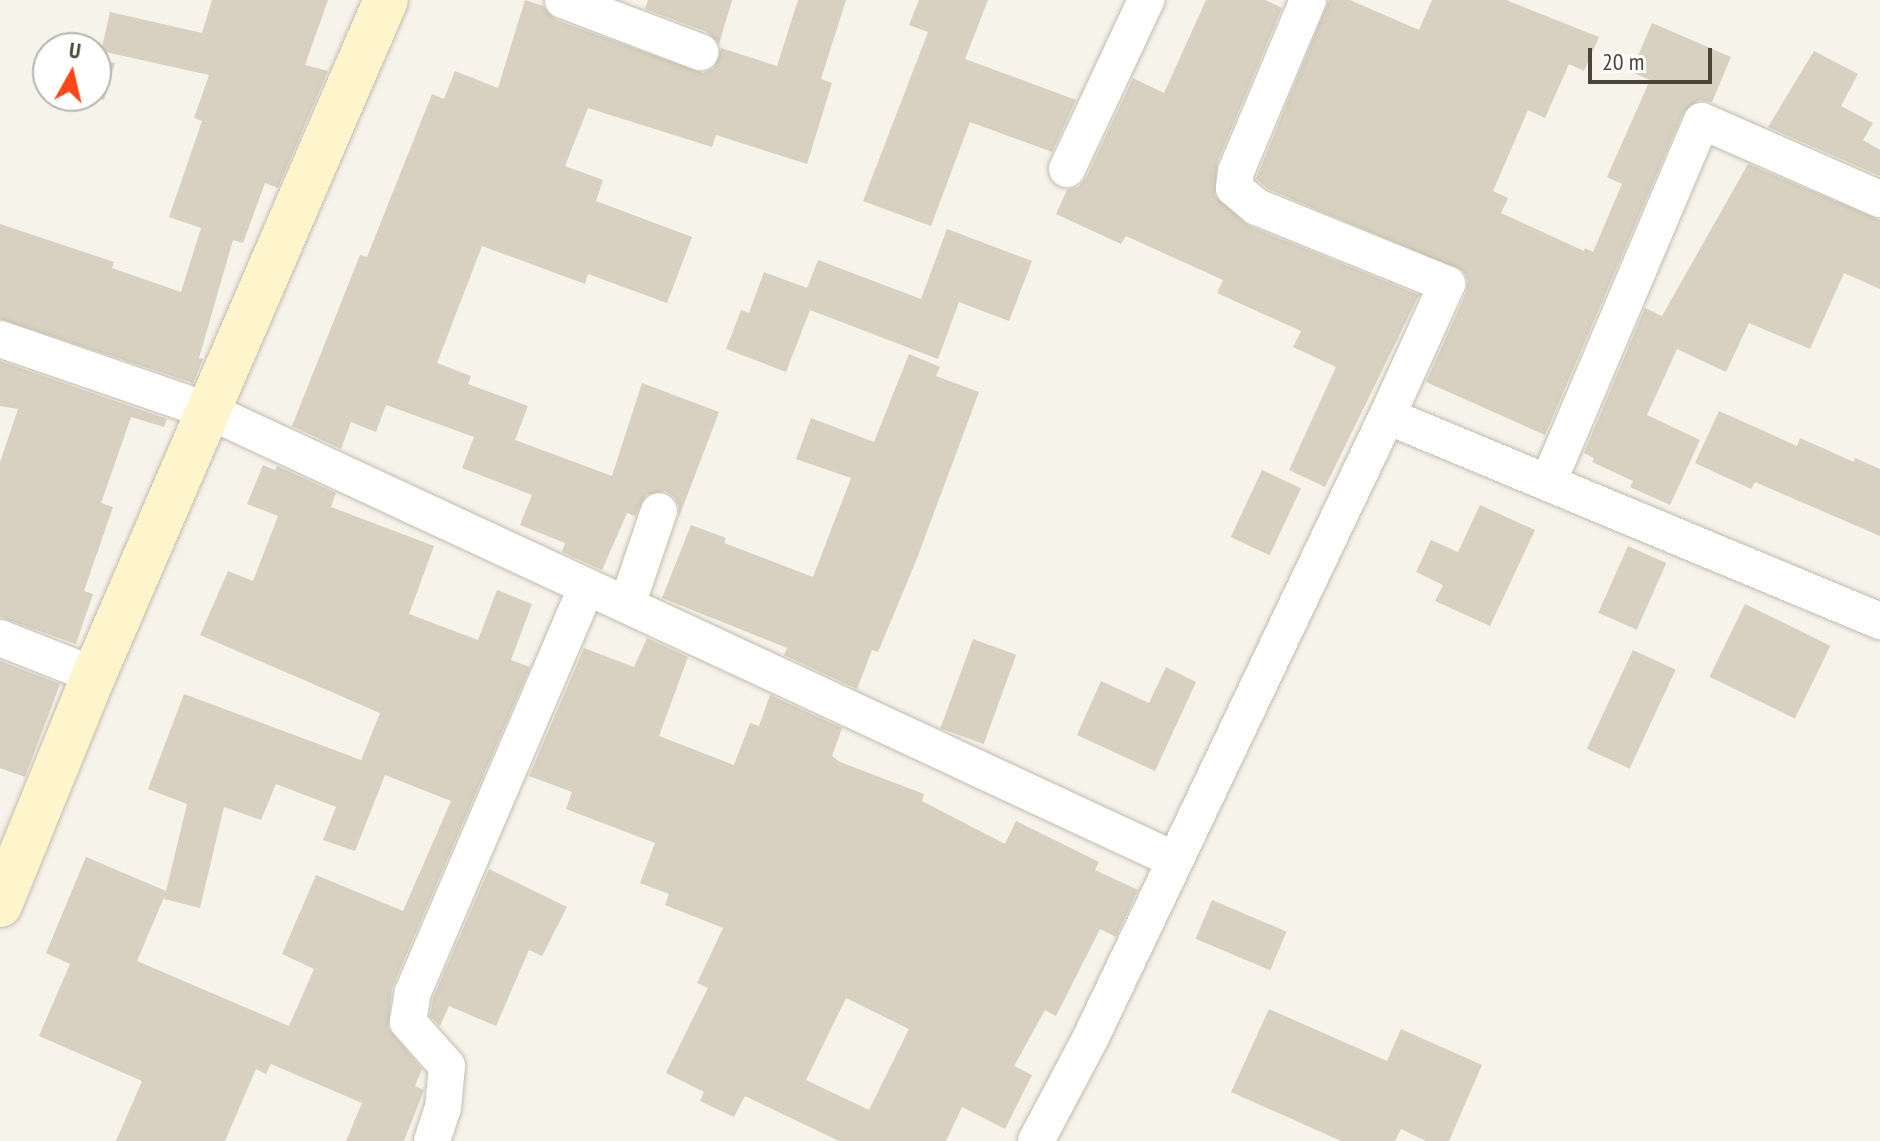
<!DOCTYPE html>
<html>
<head>
<meta charset="utf-8">
<style>
	body { margin:0 }
	#map { position:relative; width:1880px; height:1141px; overflow:hidden; background:#f6f3eb; font-family:"PT Sans Narrow",sans-serif }
	div>[style] { position:absolute }
	.building>* { inset:0; background:#d8d0c0; transform-origin:0 0 }
	.roads { filter:drop-shadow(0 0 2px #c2bcad) drop-shadow(0 0 2px #c2bcad) }
	.minor>* { height:36px; margin:-18px; padding:0 18px; transform-origin:18px; border-radius:18px; background:#fff }
	.secondary>* { height:44px; margin:-22px; padding:0 22px; transform-origin:22px; border-radius:22px; background:#fff5cc }
	span { translate:-50% -50%; white-space:nowrap; text-align:center; line-height:1.15; -webkit-text-stroke:8px #fff; paint-order:stroke }
	.north { position:absolute; left:32px; top:32px; width:80px; height:80px; box-sizing:border-box; background:#fff; border:2px solid #b7b4af; border-radius:50%; rotate:8deg; font-size:22px; font-weight:700; line-height:32px; text-align:center; color:#4b4438 }
	.north::after { content:''; display:block; margin:auto; width:28px; height:36px; background:#ff4619; clip-path:polygon(50% 0,100% 100%,50% 72%,0 100%) }
	.scale { position:absolute; left:1588px; top:48px; width:124px; height:36px; box-sizing:border-box; border:4px solid #4b4438; border-top:0; padding-left:10px; font-size:24px; line-height:28px; white-space:nowrap; color:#4b4438; -webkit-text-stroke:6px #fff; paint-order:stroke }
</style>
</head>
<body>
<div id="map">
	<div class="building">
		<div style="clip-path:polygon(212px 0,328px 0,305px 65px,328px 71px,278px 188px,265px 183px,243px 243px,233px 240px,199px 358px,203px 359px,193px 383px,0 319px,0 224px,114px 262px,112px 268px,181px 292px,201px 228px,169px 217px,202px 121px,194px 118px,209px 75px,101px 51px,110px 12px,202px 33px)"></div>
		<div style="clip-path:polygon(525px 0,543px 6px,556px 20px,703px 73px,714px 68px,721px 48px,777px 66px,798px 0,846px 0,821px 79px,832px 83px,807px 164px,716px 135px,712px 147px,588px 108px,565px 166px,603px 180px,596px 201px,692px 237px,667px 303px,588px 274px,585px 284px,482px 246px,437px 363px,471px 376px,468px 384px,528px 406px,515px 440px,612px 476px,642px 383px,719px 412px,679px 517px,679px 506px,674px 497px,665px 491px,646px 495px,635px 516px,627px 513px,602px 570px,562px 552px,565px 543px,520px 525px,532px 495px,462px 468px,474px 437px,386px 405px,376px 432px,351px 422px,341px 449px,292px 426px,360px 255px,367px 257px,432px 94px,444px 99px,455px 71px,498px 88px)"></div>
		<div style="clip-path:polygon(648px 0,732px 0,719px 44px,707px 32px,645px 9px)"></div>
		<div style="clip-path:polygon(919px 0,988px 0,965px 59px,1076px 100px,1052px 152px,970px 122px,931px 226px,863px 201px,928px 32px,909px 25px)"></div>
		<div style="clip-path:polygon(1206px 0,1265px 0,1282px 8px,1217px 163px,1215px 196px,1249px 226px,1419px 295px,1325px 487px,1289px 470px,1336px 367px,1293px 347px,1301px 331px,1217px 293px,1223px 280px,1126px 236px,1121px 244px,1056px 214px,1067px 190px,1078px 187px,1086px 178px,1133px 78px,1164px 93px)"></div>
		<div style="clip-path:polygon(1329px 0,1350px 0,1419px 30px,1432px 0,1506px 0,1599px 37px,1584px 71px,1569px 64px,1545px 118px,1528px 110px,1493px 191px,1508px 198px,1501px 213px,1584px 251px,1585px 248px,1593px 252px,1622px 184px,1607px 177px,1650px 80px,1631px 72px,1652px 23px,1731px 57px,1712px 102px,1699px 100px,1683px 113px,1545px 435px,1426px 382px,1466px 293px,1468px 281px,1463px 271px,1268px 189px,1256px 179px)"></div>
		<div style="clip-path:polygon(46px 44px,62px 48px,48px 48px,48px 84px,35px 81px)"></div>
		<div style="clip-path:polygon(1814px 51px,1858px 74px,1841px 106px,1873px 123px,1863px 140px,1880px 150px,1880px 176px,1768px 127px)"></div>
		<div style="clip-path:polygon(96px 58px,115px 63px,104px 100px,90px 96px,96px 96px)"></div>
		<div style="clip-path:polygon(1748px 164px,1880px 220px,1880px 289px,1844px 273px,1810px 349px,1749px 323px,1726px 372px,1677px 349px,1647px 415px,1700px 440px,1670px 505px,1630px 487px,1633px 481px,1592px 462px,1594px 458px,1584px 453px,1645px 308px,1662px 316px)"></div>
		<div style="clip-path:polygon(947px 229px,1032px 261px,1009px 321px,959px 302px,938px 359px,810px 310px,786px 372px,726px 349px,741px 310px,749px 313px,764px 272px,807px 288px,818px 260px,921px 299px)"></div>
		<div style="clip-path:polygon(909px 354px,940px 367px,936px 376px,979px 392px,916px 561px,878px 652px,872px 650px,857px 689px,784px 655px,787px 648px,662px 598px,691px 525px,726px 538px,724px 543px,813px 577px,851px 478px,796px 459px,811px 418px,874px 442px)"></div>
		<div style="clip-path:polygon(0 361px,167px 419px,164px 427px,131px 417px,101px 503px,113px 507px,84px 591px,93px 594px,76px 644px,0 617px,0 462px,18px 409px,0 406px)"></div>
		<div style="clip-path:polygon(1719px 411px,1797px 446px,1800px 438px,1854px 462px,1855px 458px,1880px 469px,1880px 536px,1755px 482px,1751px 489px,1695px 463px)"></div>
		<div style="clip-path:polygon(evenodd,263px 465px,275px 470px,277px 466px,336px 493px,331px 507px,434px 546px,409px 614px,478px 640px,497px 590px,532px 604px,511px 660px,530px 667px,392px 988px,388px 1028px,422px 1069px,415px 1086px,424px 1090px,404px 1141px,346px 1141px,362px 1103px,271px 1064px,266px 1074px,256px 1069px,225px 1141px,116px 1141px,142px 1081px,39px 1036px,70px 964px,46px 953px,86px 857px,166px 891px,187px 804px,148px 789px,184px 694px,361px 760px,380px 713px,200px 635px,228px 571px,253px 581px,278px 516px,247px 504px,263px 465px,385px 775px,451px 801px,403px 911px,316px 875px,282px 954px,314px 969px,289px 1026px,137px 961px,165px 895px,164px 899px,200px 908px,224px 807px,261px 820px,276px 784px,336px 807px,323px 840px,355px 851px,385px 775px)"></div>
		<div style="left:1262px;top:470px;width:43px;height:74px;rotate:25deg"></div>
		<div style="clip-path:polygon(1480px 505px,1535px 530px,1490px 626px,1435px 601px,1443px 585px,1416px 572px,1431px 540px,1458px 552px)"></div>
		<div style="left:1628px;top:546px;width:42px;height:73px;rotate:24deg"></div>
		<div style="left:1745px;top:604px;width:95px;height:81px;rotate:26deg"></div>
		<div style="clip-path:polygon(evenodd,647px 638px,688px 657px,659px 736px,734px 765px,750px 723px,759px 726px,770px 695px,842px 728px,832px 756px,840px 762px,924px 794px,922px 801px,1005px 844px,1016px 821px,1099px 862px,1095px 870px,1138px 890px,1116px 937px,1100px 929px,1056px 1016px,1045px 1010px,1014px 1066px,1032px 1075px,1005px 1129px,962px 1107px,946px 1141px,839px 1141px,745px 1096px,734px 1117px,700px 1101px,704px 1092px,666px 1073px,708px 988px,697px 983px,723px 928px,665px 905px,669px 894px,640px 883px,655px 843px,566px 809px,572px 792px,529px 776px,584px 648px,634px 667px,647px 638px,846px 998px,909px 1029px,869px 1110px,806px 1080px,846px 998px)"></div>
		<div style="left:973px;top:639px;width:46px;height:95px;rotate:20deg"></div>
		<div style="left:1633px;top:650px;width:47px;height:109px;rotate:25deg"></div>
		<div style="clip-path:polygon(0 661px,60px 684px,25px 777px,0 768px)"></div>
		<div style="clip-path:polygon(1166px 667px,1196px 682px,1155px 771px,1077px 735px,1101px 681px,1149px 703px)"></div>
		<div style="clip-path:polygon(489px 869px,567px 907px,542px 956px,529px 950px,496px 1026px,449px 1006px,440px 1026px,430px 1016px,433px 998px)"></div>
		<div style="left:1212px;top:900px;width:81px;height:42px;rotate:23deg"></div>
		<div style="clip-path:polygon(1269px 1009px,1387px 1061px,1401px 1029px,1482px 1065px,1449px 1141px,1426px 1141px,1401px 1129px,1395px 1141px,1341px 1141px,1231px 1092px)"></div>
	</div>
	<div class="roads">
		<div class="minor">
			<div style="left:563px;top:0;width:147px;rotate:20.8deg"></div>
			<div style="left:1308px;top:0;width:186px;rotate:112.8deg"></div>
			<div style="left:1236px;top:171px;width:17px;rotate:97deg"></div>
			<div style="left:1234px;top:188px;width:30px;rotate:40deg"></div>
			<div style="left:1257px;top:207px;width:205px;rotate:22.1deg"></div>
			<div style="left:1447px;top:284px;width:145px;rotate:114.4deg"></div>
			<div style="left:1067px;top:169px;width:187px;rotate:-64.9deg"></div>
			<div style="left:0;top:339px;width:221px;rotate:19deg"></div>
			<div style="left:209px;top:411px;width:1063px;rotate:24.93deg"></div>
			<div style="left:1548px;top:483px;width:393px;rotate:-67deg"></div>
			<div style="left:1702px;top:121px;width:194px;rotate:23.7deg"></div>
			<div style="left:627px;top:605px;width:99px;rotate:-71.2deg"></div>
			<div style="left:0;top:638px;width:101px;rotate:21.5deg"></div>
			<div style="left:432px;top:1141px;width:35px;rotate:-72deg"></div>
			<div style="left:443px;top:1108px;width:42px;rotate:-84.6deg"></div>
			<div style="left:447px;top:1066px;width:59px;rotate:-131.6deg"></div>
			<div style="left:408px;top:1022px;width:30px;rotate:-81deg"></div>
			<div style="left:413px;top:992px;width:441px;rotate:-66.8deg"></div>
			<div style="left:1036px;top:1141px;width:118px;rotate:-62.1deg"></div>
			<div style="left:1091px;top:1037px;width:688px;rotate:-64.52deg"></div>
			<div style="left:1387px;top:416px;width:534px;rotate:22.58deg"></div>
		</div>
		<div class="secondary">
			<div style="left:0;top:905px;width:248px;rotate:-67.8deg"></div>
			<div style="left:94px;top:675px;width:735px;rotate:-66.61deg"></div>
		</div>
	</div>
	<div class="north">U</div>
	<div class="scale">20 m</div>
</div>
</body>
</html>
